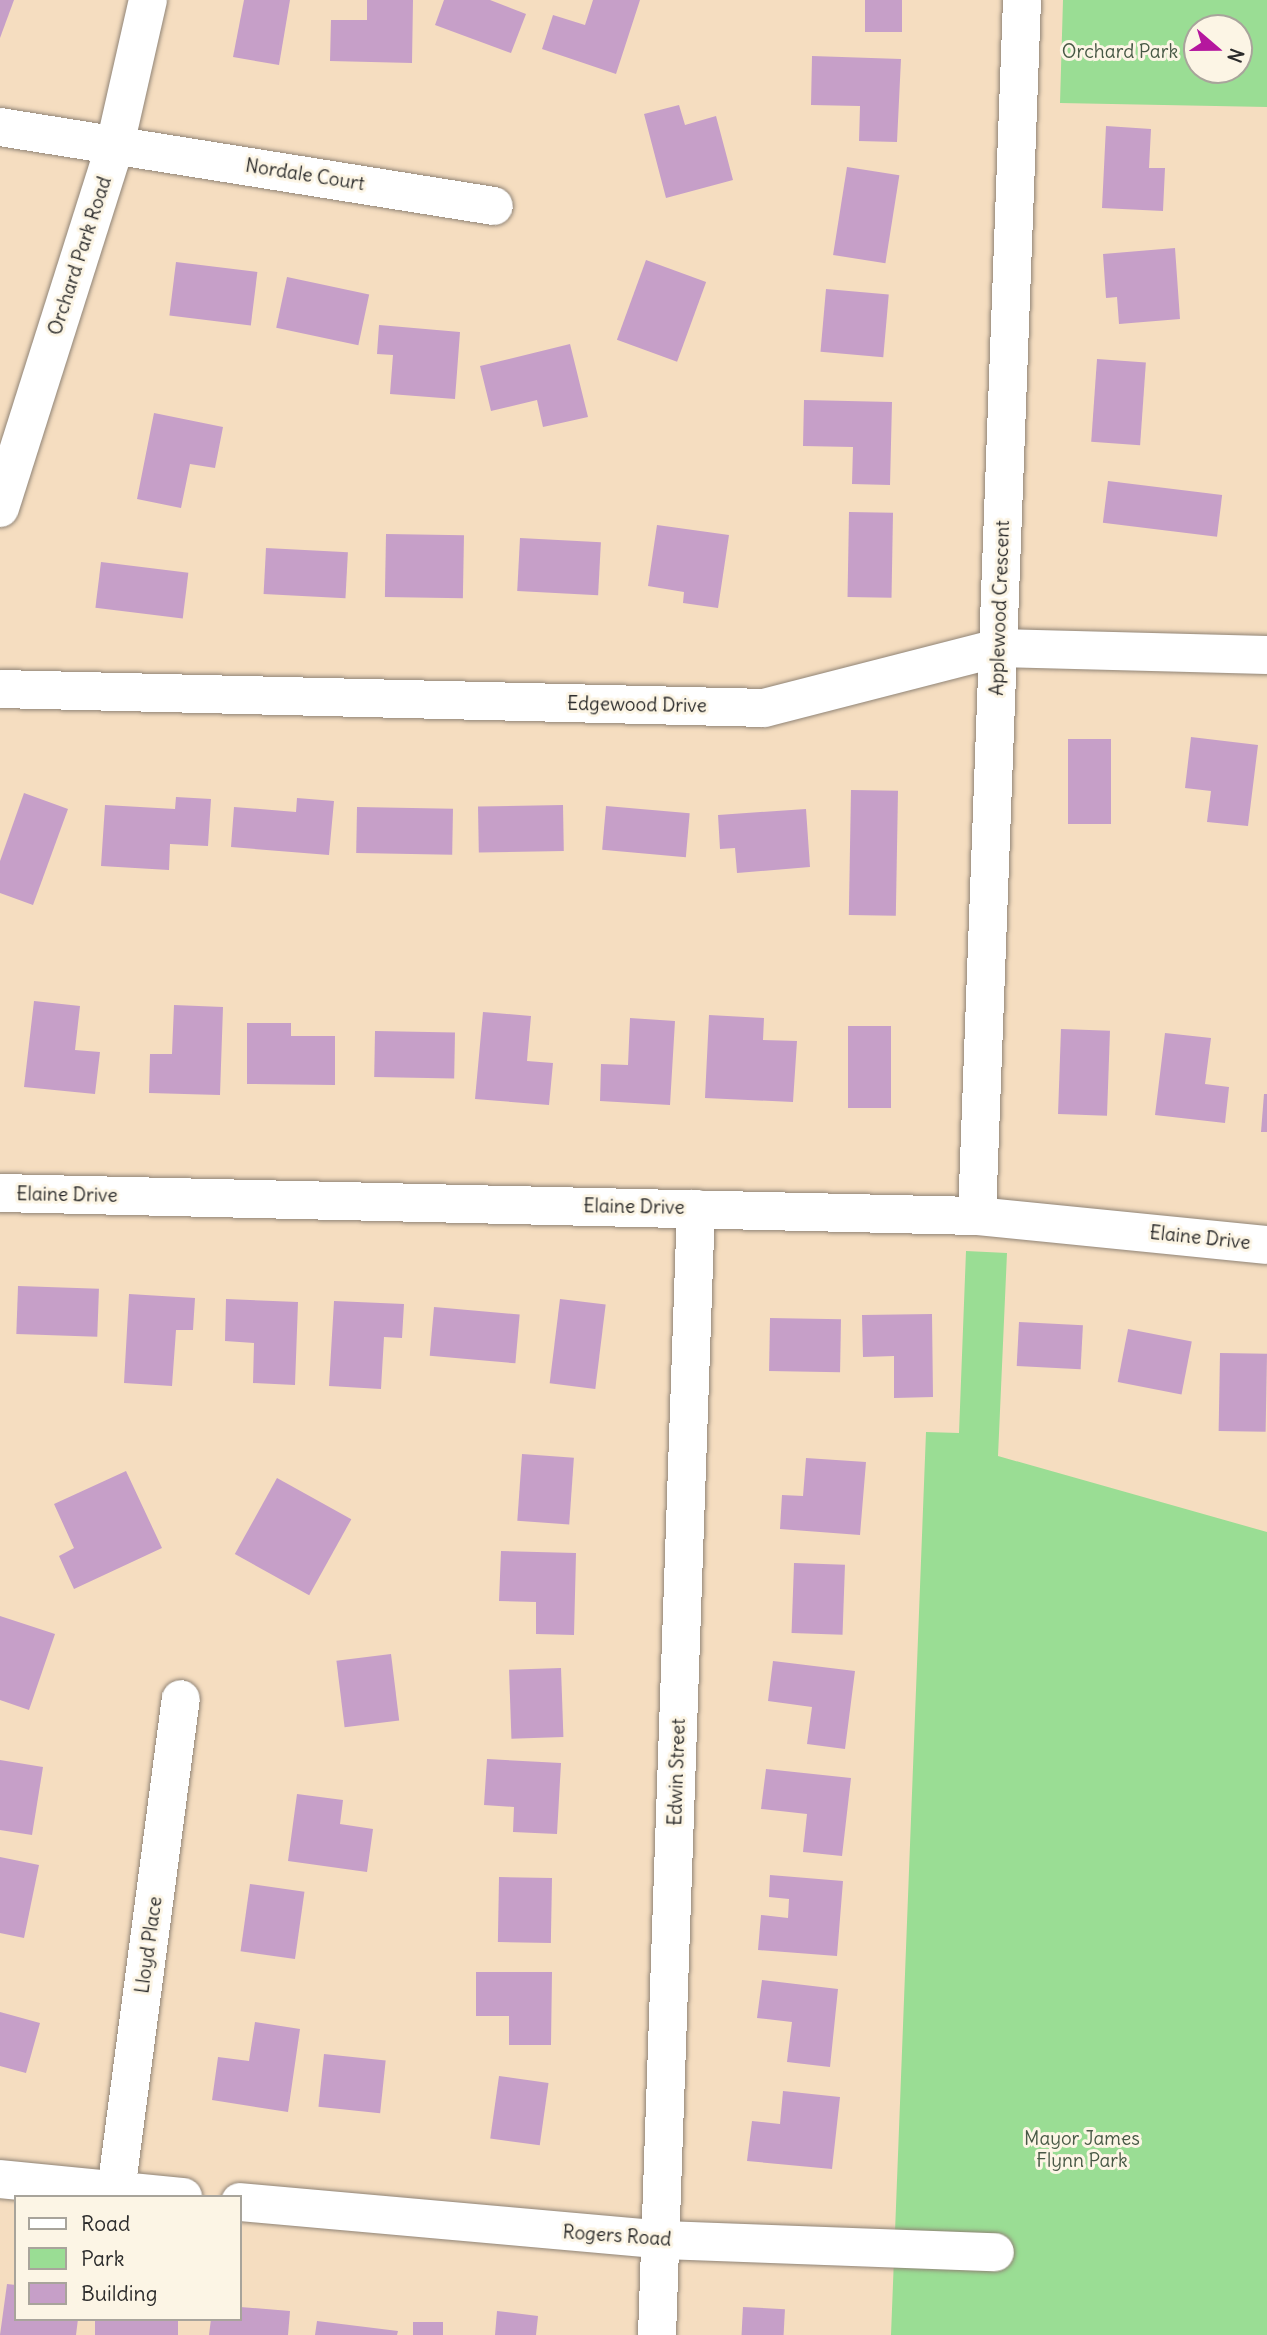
<!DOCTYPE html>
<html>
<head>
<meta charset="utf-8">
<style>
	body { margin:0 }
	#map { position:relative; width:1267px; height:2335px; overflow:hidden; background:#f5ddc0; font-family:Delius,sans-serif }
	div>[style] { position:absolute }
	.green>* { inset:0; background:#9add94 }
	.building>* { inset:0; background:#c69fc8; transform-origin:0 0 }
	.roads { filter:drop-shadow(0 0 2px #908476) drop-shadow(0 0 2px #908476) }
	.minor>* { height:38px; margin:-19px; padding:0 19px; transform-origin:19px; border-radius:19px; background:#fff }
	span { translate:-50% -50%; white-space:nowrap; text-align:center; line-height:1.15; -webkit-text-stroke:6px #fcf5e5; paint-order:stroke }
	.park-label { font-size:19px; color:#475845 }
	.street-label { font-size:19px; color:#2b2b2b }
	.legend { position:absolute; left:14px; top:2195px; width:228px; height:126px; box-sizing:border-box; background:#fcf5e5; border:2px solid #a8a49b; margin:0; padding:9px 12px; list-style:none; font-size:21px; color:#2b2b2b }
	.legend li { display:flex; align-items:center; gap:14px; height:35px }
	.legend b { width:35px; border:2px solid #a8a49b }
	.north { position:absolute; left:1183px; top:14px; width:70px; height:70px; box-sizing:border-box; background:#fcf5e5; border:2px solid #a8a49b; border-radius:50%; rotate:110deg; font-size:19px; font-weight:700; line-height:28px; text-align:center; color:#2b2b2b }
	.north::after { content:''; display:block; margin:auto; width:24px; height:32px; background:#b5179e; clip-path:polygon(50% 0,100% 100%,50% 72%,0 100%) }
</style>
</head>
<body>
<div id="map">
	<div class="green">
		<div style="clip-path:polygon(evenodd,1063px 0,1267px 0,1267px 107px,1060px 103px,1063px 0,1197px 28px,1239px 28px,1239px 70px,1197px 70px,1197px 28px)"></div>
		<div style="clip-path:polygon(966px 1251px,1007px 1253px,998px 1456px,1267px 1532px,1267px 2335px,891px 2335px,926px 1432px,959px 1433px)"></div>
	</div>
	<div class="building">
		<div style="clip-path:polygon(0 0,14px 0,0 38px)"></div>
		<div style="clip-path:polygon(244px 0,290px 0,279px 65px,233px 57px)"></div>
		<div style="clip-path:polygon(367px 0,413px 0,412px 63px,330px 61px,331px 20px,367px 20px)"></div>
		<div style="clip-path:polygon(444px 0,490px 0,526px 14px,511px 53px,435px 25px)"></div>
		<div style="clip-path:polygon(593px 0,640px 0,616px 74px,542px 49px,553px 15px,585px 25px)"></div>
		<div style="left:865px;top:0;width:37px;height:32px"></div>
		<div style="clip-path:polygon(812px 56px,901px 59px,897px 142px,859px 141px,860px 106px,811px 105px)"></div>
		<div style="clip-path:polygon(679px 105px,685px 125px,716px 116px,733px 180px,666px 198px,644px 114px)"></div>
		<div style="clip-path:polygon(1106px 126px,1151px 129px,1149px 168px,1165px 168px,1163px 211px,1102px 208px)"></div>
		<div style="left:847px;top:167px;width:53px;height:89px;rotate:9deg"></div>
		<div style="clip-path:polygon(1175px 248px,1180px 319px,1119px 324px,1117px 297px,1106px 298px,1103px 254px)"></div>
		<div style="left:646px;top:260px;width:64px;height:85px;rotate:20deg"></div>
		<div style="left:176px;top:262px;width:82px;height:54px;rotate:7deg"></div>
		<div style="left:287px;top:277px;width:84px;height:52px;rotate:12deg"></div>
		<div style="left:826px;top:289px;width:63px;height:63px;rotate:5deg"></div>
		<div style="clip-path:polygon(379px 325px,460px 332px,455px 399px,390px 394px,393px 355px,377px 354px)"></div>
		<div style="clip-path:polygon(570px 344px,588px 417px,543px 427px,537px 400px,491px 411px,480px 366px)"></div>
		<div style="left:1097px;top:359px;width:49px;height:83px;rotate:4deg"></div>
		<div style="clip-path:polygon(804px 400px,892px 402px,890px 485px,852px 484px,853px 447px,803px 446px)"></div>
		<div style="clip-path:polygon(154px 413px,223px 427px,215px 468px,190px 464px,181px 508px,137px 499px)"></div>
		<div style="left:1108px;top:481px;width:115px;height:42px;rotate:7deg"></div>
		<div style="left:849px;top:512px;width:44px;height:85px;rotate:1deg"></div>
		<div style="clip-path:polygon(657px 525px,729px 535px,718px 608px,683px 603px,684px 592px,648px 586px)"></div>
		<div style="left:386px;top:534px;width:78px;height:63px;rotate:1deg"></div>
		<div style="left:520px;top:538px;width:81px;height:53px;rotate:3deg"></div>
		<div style="left:266px;top:548px;width:82px;height:46px;rotate:3deg"></div>
		<div style="left:101px;top:562px;width:88px;height:46px;rotate:7deg"></div>
		<div style="clip-path:polygon(1191px 737px,1258px 745px,1248px 826px,1207px 822px,1211px 791px,1185px 788px)"></div>
		<div style="left:1068px;top:739px;width:43px;height:85px"></div>
		<div style="left:851px;top:790px;width:47px;height:125px;rotate:1deg"></div>
		<div style="clip-path:polygon(24px 793px,68px 809px,33px 905px,0 893px,0 861px)"></div>
		<div style="clip-path:polygon(176px 797px,211px 799px,208px 846px,170px 844px,169px 870px,101px 866px,105px 805px,175px 809px)"></div>
		<div style="clip-path:polygon(297px 798px,334px 801px,329px 855px,231px 847px,234px 807px,296px 812px)"></div>
		<div style="left:563px;top:805px;width:46px;height:85px;rotate:89deg"></div>
		<div style="left:606px;top:806px;width:84px;height:44px;rotate:5deg"></div>
		<div style="left:357px;top:807px;width:96px;height:46px;rotate:1deg"></div>
		<div style="clip-path:polygon(806px 809px,810px 867px,737px 873px,735px 848px,720px 849px,718px 815px)"></div>
		<div style="clip-path:polygon(34px 1001px,80px 1006px,75px 1050px,100px 1052px,95px 1094px,24px 1087px)"></div>
		<div style="clip-path:polygon(174px 1005px,223px 1007px,220px 1095px,149px 1093px,150px 1054px,172px 1054px)"></div>
		<div style="clip-path:polygon(483px 1012px,531px 1016px,527px 1061px,553px 1063px,549px 1105px,475px 1099px)"></div>
		<div style="clip-path:polygon(709px 1015px,764px 1018px,763px 1040px,797px 1041px,793px 1102px,705px 1098px)"></div>
		<div style="clip-path:polygon(630px 1018px,675px 1021px,670px 1105px,600px 1101px,601px 1064px,628px 1065px)"></div>
		<div style="clip-path:polygon(247px 1023px,291px 1023px,291px 1036px,335px 1036px,335px 1085px,247px 1084px)"></div>
		<div style="left:848px;top:1026px;width:43px;height:82px"></div>
		<div style="left:1061px;top:1029px;width:49px;height:85px;rotate:2deg"></div>
		<div style="left:375px;top:1031px;width:80px;height:46px;rotate:1deg"></div>
		<div style="clip-path:polygon(1165px 1033px,1211px 1038px,1205px 1084px,1229px 1087px,1225px 1123px,1155px 1115px)"></div>
		<div style="clip-path:polygon(1264px 1094px,1267px 1094px,1267px 1132px,1261px 1132px)"></div>
		<div style="left:18px;top:1286px;width:81px;height:48px;rotate:2deg"></div>
		<div style="clip-path:polygon(129px 1294px,195px 1298px,193px 1330px,176px 1330px,172px 1386px,124px 1383px)"></div>
		<div style="clip-path:polygon(226px 1299px,298px 1302px,295px 1385px,253px 1383px,254px 1343px,225px 1341px)"></div>
		<div style="left:560px;top:1299px;width:46px;height:85px;rotate:7deg"></div>
		<div style="clip-path:polygon(334px 1301px,404px 1304px,402px 1338px,384px 1337px,381px 1389px,329px 1386px)"></div>
		<div style="left:434px;top:1307px;width:86px;height:49px;rotate:5deg"></div>
		<div style="clip-path:polygon(932px 1314px,933px 1397px,894px 1398px,894px 1356px,863px 1357px,862px 1315px)"></div>
		<div style="left:770px;top:1318px;width:71px;height:53px;rotate:1deg"></div>
		<div style="left:1019px;top:1322px;width:64px;height:44px;rotate:3deg"></div>
		<div style="left:1128px;top:1329px;width:65px;height:54px;rotate:11deg"></div>
		<div style="left:1220px;top:1353px;width:47px;height:78px;rotate:1deg"></div>
		<div style="left:522px;top:1454px;width:52px;height:67px;rotate:4deg"></div>
		<div style="clip-path:polygon(806px 1458px,866px 1462px,860px 1535px,780px 1529px,782px 1495px,803px 1496px)"></div>
		<div style="clip-path:polygon(126px 1471px,162px 1548px,74px 1589px,59px 1556px,74px 1548px,54px 1504px)"></div>
		<div style="left:277px;top:1478px;width:85px;height:87px;rotate:29deg"></div>
		<div style="clip-path:polygon(501px 1551px,576px 1553px,574px 1635px,536px 1634px,536px 1602px,499px 1601px)"></div>
		<div style="left:794px;top:1563px;width:51px;height:70px;rotate:2deg"></div>
		<div style="clip-path:polygon(0 1616px,55px 1634px,29px 1710px,0 1700px)"></div>
		<div style="left:391px;top:1654px;width:67px;height:55px;rotate:83deg"></div>
		<div style="clip-path:polygon(773px 1661px,855px 1671px,845px 1749px,807px 1744px,812px 1707px,768px 1701px)"></div>
		<div style="left:561px;top:1668px;width:69px;height:52px;rotate:88deg"></div>
		<div style="clip-path:polygon(487px 1759px,561px 1763px,557px 1834px,513px 1832px,514px 1807px,484px 1805px)"></div>
		<div style="clip-path:polygon(0 1760px,43px 1767px,32px 1835px,0 1830px)"></div>
		<div style="clip-path:polygon(766px 1769px,851px 1778px,842px 1856px,803px 1852px,807px 1814px,761px 1809px)"></div>
		<div style="clip-path:polygon(297px 1794px,343px 1800px,340px 1824px,373px 1829px,367px 1872px,288px 1861px)"></div>
		<div style="clip-path:polygon(0 1857px,39px 1865px,24px 1938px,0 1933px)"></div>
		<div style="clip-path:polygon(770px 1875px,843px 1881px,837px 1956px,758px 1950px,761px 1915px,788px 1918px,789px 1899px,769px 1897px)"></div>
		<div style="left:499px;top:1877px;width:53px;height:65px;rotate:1deg"></div>
		<div style="left:250px;top:1884px;width:55px;height:68px;rotate:8deg"></div>
		<div style="clip-path:polygon(476px 1972px,552px 1972px,551px 2045px,509px 2045px,509px 2016px,476px 2016px)"></div>
		<div style="clip-path:polygon(762px 1980px,838px 1989px,830px 2067px,787px 2062px,792px 2022px,757px 2018px)"></div>
		<div style="clip-path:polygon(0 2012px,40px 2023px,26px 2073px,0 2066px)"></div>
		<div style="clip-path:polygon(255px 2022px,300px 2029px,288px 2112px,212px 2100px,218px 2057px,249px 2061px)"></div>
		<div style="left:324px;top:2054px;width:62px;height:53px;rotate:6deg"></div>
		<div style="left:499px;top:2076px;width:50px;height:63px;rotate:8deg"></div>
		<div style="clip-path:polygon(783px 2091px,840px 2097px,832px 2169px,747px 2161px,752px 2121px,780px 2124px)"></div>
		<div style="clip-path:polygon(7px 2284px,16px 2285px,16px 2319px,78px 2319px,76px 2335px,0 2335px)"></div>
		<div style="clip-path:polygon(240px 2307px,290px 2311px,288px 2335px,209px 2335px,211px 2319px,240px 2319px)"></div>
		<div style="left:743px;top:2307px;width:42px;height:28px;rotate:3deg"></div>
		<div style="clip-path:polygon(497px 2311px,538px 2316px,536px 2335px,495px 2335px)"></div>
		<div style="left:95px;top:2319px;width:83px;height:16px"></div>
		<div style="clip-path:polygon(317px 2321px,398px 2331px,397px 2335px,315px 2335px)"></div>
		<div style="left:413px;top:2322px;width:30px;height:13px"></div>
	</div>
	<div class="roads">
		<div class="minor">
			<div style="left:0;top:127px;width:500px;rotate:9.09deg"></div>
			<div style="left:0;top:508px;width:381px;rotate:-72.4deg"></div>
			<div style="left:115px;top:145px;width:149px;rotate:-77.2deg"></div>
			<div style="left:0;top:689px;width:764px;rotate:1.42deg"></div>
			<div style="left:764px;top:708px;width:242px;rotate:-14.4deg"></div>
			<div style="left:998px;top:648px;width:269px;rotate:1.5deg"></div>
			<div style="left:0;top:1193px;width:977px;rotate:1.35deg"></div>
			<div style="left:977px;top:1216px;width:291px;rotate:5.7deg"></div>
			<div style="left:977px;top:1216px;width:1217px;rotate:-87.88deg"></div>
			<div style="left:0;top:2179px;width:184px;rotate:5.6deg"></div>
			<div style="left:116px;top:2191px;width:496px;rotate:-82.5deg"></div>
			<div style="left:240px;top:2202px;width:424px;rotate:5.1deg"></div>
			<div style="left:662px;top:2240px;width:333px;rotate:2.1deg"></div>
			<div style="left:657px;top:2335px;width:1127px;rotate:-88.02deg"></div>
		</div>
	</div>
	<div class="park-label">
		<span style="left:1120px;top:52px">Orchard Park</span>
		<span style="left:1082px;top:2150px">Mayor James<br>Flynn Park</span>
	</div>
	<div class="street-label">
		<span style="left:305px;top:175px;rotate:9deg">Nordale Court</span>
		<span style="left:80px;top:256px;rotate:-72deg">Orchard Park Road</span>
		<span style="left:1000px;top:608px;rotate:-88deg">Applewood Crescent</span>
		<span style="left:637px;top:705px;rotate:1deg">Edgewood Drive</span>
		<span style="left:67px;top:1195px;rotate:1deg">Elaine Drive</span>
		<span style="left:634px;top:1207px;rotate:1deg">Elaine Drive</span>
		<span style="left:1200px;top:1238px;rotate:6deg">Elaine Drive</span>
		<span style="left:677px;top:1772px;rotate:-88deg">Edwin Street</span>
		<span style="left:149px;top:1945px;rotate:-82deg">Lloyd Place</span>
		<span style="left:617px;top:2236px;rotate:4deg">Rogers Road</span>
	</div>
	<ul class="legend">
	<li><b style="height:9px;background:#fff"></b>Road</li>
	<li><b style="height:19px;background:#9add94"></b>Park</li>
	<li><b style="height:19px;background:#c69fc8"></b>Building</li>
	</ul>
	<div class="north">N</div>
</div>
</body>
</html>
